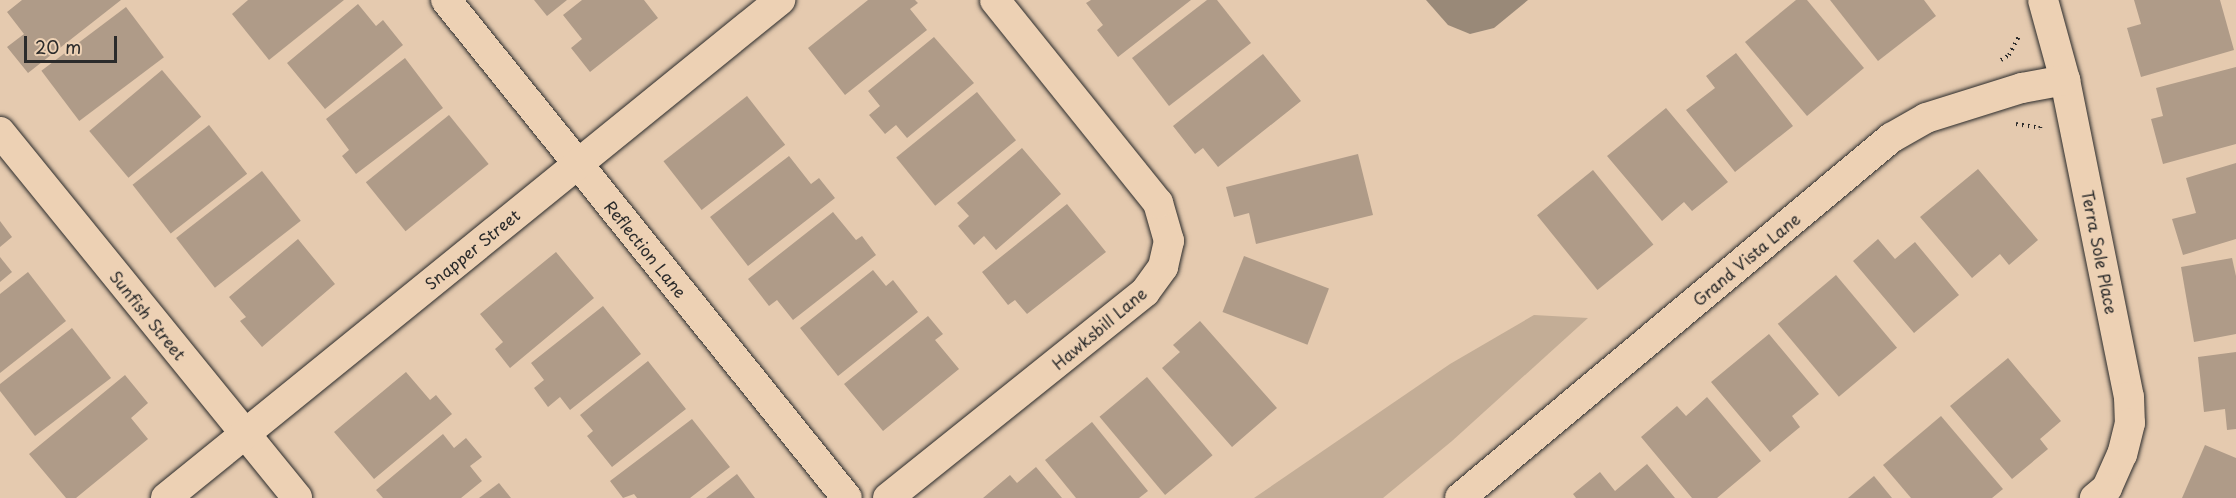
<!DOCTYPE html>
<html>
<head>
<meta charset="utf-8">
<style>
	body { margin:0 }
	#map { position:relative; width:2236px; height:498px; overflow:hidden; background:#e5caaf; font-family:"Playpen Sans",sans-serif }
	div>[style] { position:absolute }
	.green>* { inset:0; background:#c3ad96 }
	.water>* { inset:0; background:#998978 }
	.building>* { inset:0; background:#af9b88; transform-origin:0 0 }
	.path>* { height:4px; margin-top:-2px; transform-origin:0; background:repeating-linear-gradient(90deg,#2b2b2b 0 1.5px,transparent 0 6px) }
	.roads { filter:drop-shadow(0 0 2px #2b2b2b) drop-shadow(0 0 2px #2b2b2b) }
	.minor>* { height:30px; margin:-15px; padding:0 15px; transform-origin:15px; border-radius:15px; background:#edd1b4 }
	span { translate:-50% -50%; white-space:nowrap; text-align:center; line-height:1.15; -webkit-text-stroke:4.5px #edd1b4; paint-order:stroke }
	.street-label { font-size:16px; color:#2b2b2b }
	.scale { position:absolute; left:24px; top:36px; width:93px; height:27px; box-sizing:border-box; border:3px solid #2b2b2b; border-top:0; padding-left:8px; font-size:18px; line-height:21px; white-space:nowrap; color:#2b2b2b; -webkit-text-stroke:4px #edd1b4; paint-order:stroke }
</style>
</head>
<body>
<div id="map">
	<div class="green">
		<div style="clip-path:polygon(1534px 315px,1588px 318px,1452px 441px,1383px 498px,1254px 498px,1450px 364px)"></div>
	</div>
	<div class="water">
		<div style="clip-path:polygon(1426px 0,1528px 0,1494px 28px,1470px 34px,1448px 25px)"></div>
	</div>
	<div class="building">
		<div style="clip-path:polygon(22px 0,121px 0,28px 73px,7px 47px,24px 34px,7px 12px)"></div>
		<div style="clip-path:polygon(248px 0,344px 0,269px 60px,232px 14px)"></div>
		<div style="clip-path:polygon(534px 0,567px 0,547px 16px)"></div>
		<div style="clip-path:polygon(582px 0,644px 0,658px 18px,590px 72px,571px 48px,582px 39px,563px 15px)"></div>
		<div style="clip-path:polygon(868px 0,915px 0,918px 3px,910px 9px,927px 30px,845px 95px,808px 48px)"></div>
		<div style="clip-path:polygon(1091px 0,1191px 0,1118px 57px,1097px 30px,1103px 25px,1086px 3px)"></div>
		<div style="clip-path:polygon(1207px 0,1217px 0,1251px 43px,1169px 106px,1132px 58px)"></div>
		<div style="clip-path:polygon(1796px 0,1807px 0,1864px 68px,1807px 116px,1745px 42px)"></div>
		<div style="clip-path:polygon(1830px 0,1924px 0,1936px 16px,1878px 61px)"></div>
		<div style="clip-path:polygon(2134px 0,2220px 0,2234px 50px,2141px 77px,2127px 28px,2141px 24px)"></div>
		<div style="clip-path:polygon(358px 4px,376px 26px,383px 20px,403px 45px,325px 109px,287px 63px)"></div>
		<div style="left:126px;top:7px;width:63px;height:106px;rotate:53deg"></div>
		<div style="clip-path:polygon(934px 37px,974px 83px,907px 138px,896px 125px,885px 134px,869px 115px,880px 106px,868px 91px)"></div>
		<div style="clip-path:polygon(1736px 53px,1793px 126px,1735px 172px,1686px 110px,1715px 88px,1706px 76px)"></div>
		<div style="clip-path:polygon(1263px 54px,1301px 101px,1218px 167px,1203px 148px,1195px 154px,1173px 126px)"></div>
		<div style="clip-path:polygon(405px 58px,443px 108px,356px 174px,342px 156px,349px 150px,326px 119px)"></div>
		<div style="clip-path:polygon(2236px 67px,2236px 144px,2163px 164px,2151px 119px,2163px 116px,2156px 88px)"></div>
		<div style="left:162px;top:70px;width:61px;height:95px;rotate:50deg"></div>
		<div style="left:977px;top:92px;width:62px;height:104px;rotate:51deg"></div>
		<div style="left:747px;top:96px;width:62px;height:106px;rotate:52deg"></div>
		<div style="clip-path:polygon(1666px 108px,1728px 182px,1692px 211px,1684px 202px,1662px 221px,1607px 156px)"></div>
		<div style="left:449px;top:115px;width:63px;height:107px;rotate:51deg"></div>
		<div style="left:209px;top:125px;width:62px;height:97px;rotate:52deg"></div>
		<div style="clip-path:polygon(1022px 148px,1061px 194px,996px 250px,984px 236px,974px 245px,958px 226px,969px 216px,957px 203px)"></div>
		<div style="clip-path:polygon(1358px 154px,1373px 215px,1256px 244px,1249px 213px,1234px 217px,1226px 187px)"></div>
		<div style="clip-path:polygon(789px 156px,811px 184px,819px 178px,835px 198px,748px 266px,710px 217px)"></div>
		<div style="clip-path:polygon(2236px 163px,2236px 239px,2183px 255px,2172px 219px,2196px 213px,2186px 178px)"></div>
		<div style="clip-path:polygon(1978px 169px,2038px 240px,2009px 265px,2000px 254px,1972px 278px,1920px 217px)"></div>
		<div style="left:1593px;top:170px;width:96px;height:72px;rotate:51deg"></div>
		<div style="left:262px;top:171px;width:63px;height:109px;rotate:52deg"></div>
		<div style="clip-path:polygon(1067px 204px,1106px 252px,1027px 314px,1015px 300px,1008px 305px,982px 272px)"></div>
		<div style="clip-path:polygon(833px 212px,856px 240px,862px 236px,876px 255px,793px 320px,777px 300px,769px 306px,748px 279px)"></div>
		<div style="clip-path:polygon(0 221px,12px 237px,0 247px)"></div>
		<div style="clip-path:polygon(298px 239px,335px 284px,262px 347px,240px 321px,246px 317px,229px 297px)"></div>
		<div style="clip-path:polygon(1878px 239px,1895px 259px,1915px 242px,1959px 295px,1914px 333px,1853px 261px)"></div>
		<div style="clip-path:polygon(556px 252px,594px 298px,510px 368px,495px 349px,503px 342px,480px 314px)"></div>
		<div style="left:1244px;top:256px;width:91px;height:60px;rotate:21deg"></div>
		<div style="clip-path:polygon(0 257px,12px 272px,0 282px)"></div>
		<div style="clip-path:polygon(2232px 258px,2236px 276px,2236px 334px,2194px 342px,2181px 267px)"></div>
		<div style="clip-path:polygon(873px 270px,886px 286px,893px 280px,918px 312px,838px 376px,800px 328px)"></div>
		<div style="clip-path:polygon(28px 272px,66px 321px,0 373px,0 294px)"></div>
		<div style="left:1836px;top:275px;width:95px;height:76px;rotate:50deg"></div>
		<div style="clip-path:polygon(603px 306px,641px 354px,570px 410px,560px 397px,548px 407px,534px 388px,544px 380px,531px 363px)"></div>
		<div style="clip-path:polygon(928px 316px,943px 334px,935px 340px,959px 369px,883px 431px,844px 384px)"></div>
		<div style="clip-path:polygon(1200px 321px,1277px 408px,1232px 447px,1162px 368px,1180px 352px,1173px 345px)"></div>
		<div style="clip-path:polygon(72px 328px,111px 378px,35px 436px,0 391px,0 384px)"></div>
		<div style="clip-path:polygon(1769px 334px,1819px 394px,1792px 416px,1800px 427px,1770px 452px,1711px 382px)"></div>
		<div style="clip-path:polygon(2236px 352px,2236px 429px,2227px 430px,2225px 409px,2204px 412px,2198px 357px)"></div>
		<div style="clip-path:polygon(2008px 358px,2061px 421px,2040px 439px,2048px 449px,2012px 479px,1950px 406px)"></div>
		<div style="clip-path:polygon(648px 361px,686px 409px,612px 467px,587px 436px,593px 431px,580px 415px)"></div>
		<div style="clip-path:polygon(406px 372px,430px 400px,436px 395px,452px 414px,374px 479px,334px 432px)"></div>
		<div style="clip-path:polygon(125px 375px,148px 403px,131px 418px,148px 439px,76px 498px,66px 498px,29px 454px)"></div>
		<div style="left:1147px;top:377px;width:102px;height:62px;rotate:50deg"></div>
		<div style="clip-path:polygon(1707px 397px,1761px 461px,1717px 498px,1692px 498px,1641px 437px,1677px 406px,1686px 416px)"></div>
		<div style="clip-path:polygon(1941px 416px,2003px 489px,1992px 498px,1911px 498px,1883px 465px)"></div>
		<div style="clip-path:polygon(692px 419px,730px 467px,690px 498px,637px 498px,634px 494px,623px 498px,610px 481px)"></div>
		<div style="clip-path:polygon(1092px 422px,1148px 491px,1139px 498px,1076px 498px,1045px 460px)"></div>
		<div style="clip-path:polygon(443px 434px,454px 448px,466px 438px,482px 457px,470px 466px,482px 481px,461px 498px,383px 498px,376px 490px)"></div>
		<div style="clip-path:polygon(2205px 445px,2236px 458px,2236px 498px,2182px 498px)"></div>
		<div style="clip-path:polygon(1647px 464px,1675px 498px,1576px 498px,1573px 494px,1600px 472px,1615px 491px)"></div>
		<div style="clip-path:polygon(1036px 467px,1062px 498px,983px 498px,1010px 475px,1017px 483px)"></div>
		<div style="clip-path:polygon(737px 474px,755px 498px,706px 498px)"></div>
		<div style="clip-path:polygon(1874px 476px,1892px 498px,1848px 498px)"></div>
		<div style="clip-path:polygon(499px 483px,511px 498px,479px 498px)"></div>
	</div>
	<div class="path">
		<div style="left:2001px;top:60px;width:9px;rotate:-32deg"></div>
		<div style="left:2009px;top:55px;width:21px;rotate:-62deg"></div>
		<div style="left:2016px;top:124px;width:24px;rotate:9deg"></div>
		<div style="left:2040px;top:128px;width:3px;rotate:-72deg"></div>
	</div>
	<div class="roads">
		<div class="minor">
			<div style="left:446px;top:0;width:639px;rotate:51.16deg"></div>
			<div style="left:2043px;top:0;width:83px;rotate:74.6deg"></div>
			<div style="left:2065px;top:80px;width:323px;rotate:78.6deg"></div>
			<div style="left:2129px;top:397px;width:26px;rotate:88deg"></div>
			<div style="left:2130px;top:423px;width:32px;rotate:104deg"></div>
			<div style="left:2122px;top:454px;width:37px;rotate:114deg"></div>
			<div style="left:2107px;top:488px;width:16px;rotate:140deg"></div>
			<div style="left:0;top:132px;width:471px;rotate:50.9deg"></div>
			<div style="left:166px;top:498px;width:791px;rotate:-39.04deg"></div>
			<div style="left:888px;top:498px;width:329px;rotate:-38.7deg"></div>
			<div style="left:1145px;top:292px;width:31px;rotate:-54deg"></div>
			<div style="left:1163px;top:267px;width:27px;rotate:-77deg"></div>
			<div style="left:1169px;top:241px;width:40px;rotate:-106deg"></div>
			<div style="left:1158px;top:203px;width:260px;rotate:-128.8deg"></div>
			<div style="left:1460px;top:498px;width:562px;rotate:-39.87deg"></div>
			<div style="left:1891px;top:138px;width:40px;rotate:-29.7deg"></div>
			<div style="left:1926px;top:118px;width:101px;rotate:-17.4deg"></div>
			<div style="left:2022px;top:88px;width:44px;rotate:-10.5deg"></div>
		</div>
	</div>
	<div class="street-label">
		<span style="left:472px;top:249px;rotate:-39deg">Snapper Street</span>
		<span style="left:646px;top:249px;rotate:51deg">Reflection Lane</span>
		<span style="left:2100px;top:252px;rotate:79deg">Terra Sole Place</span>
		<span style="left:1746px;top:259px;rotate:-40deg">Grand Vista Lane</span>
		<span style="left:148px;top:315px;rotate:51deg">Sunfish Street</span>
		<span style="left:1099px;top:328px;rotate:-40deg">Hawksbill Lane</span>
	</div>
	<div class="scale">20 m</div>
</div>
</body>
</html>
